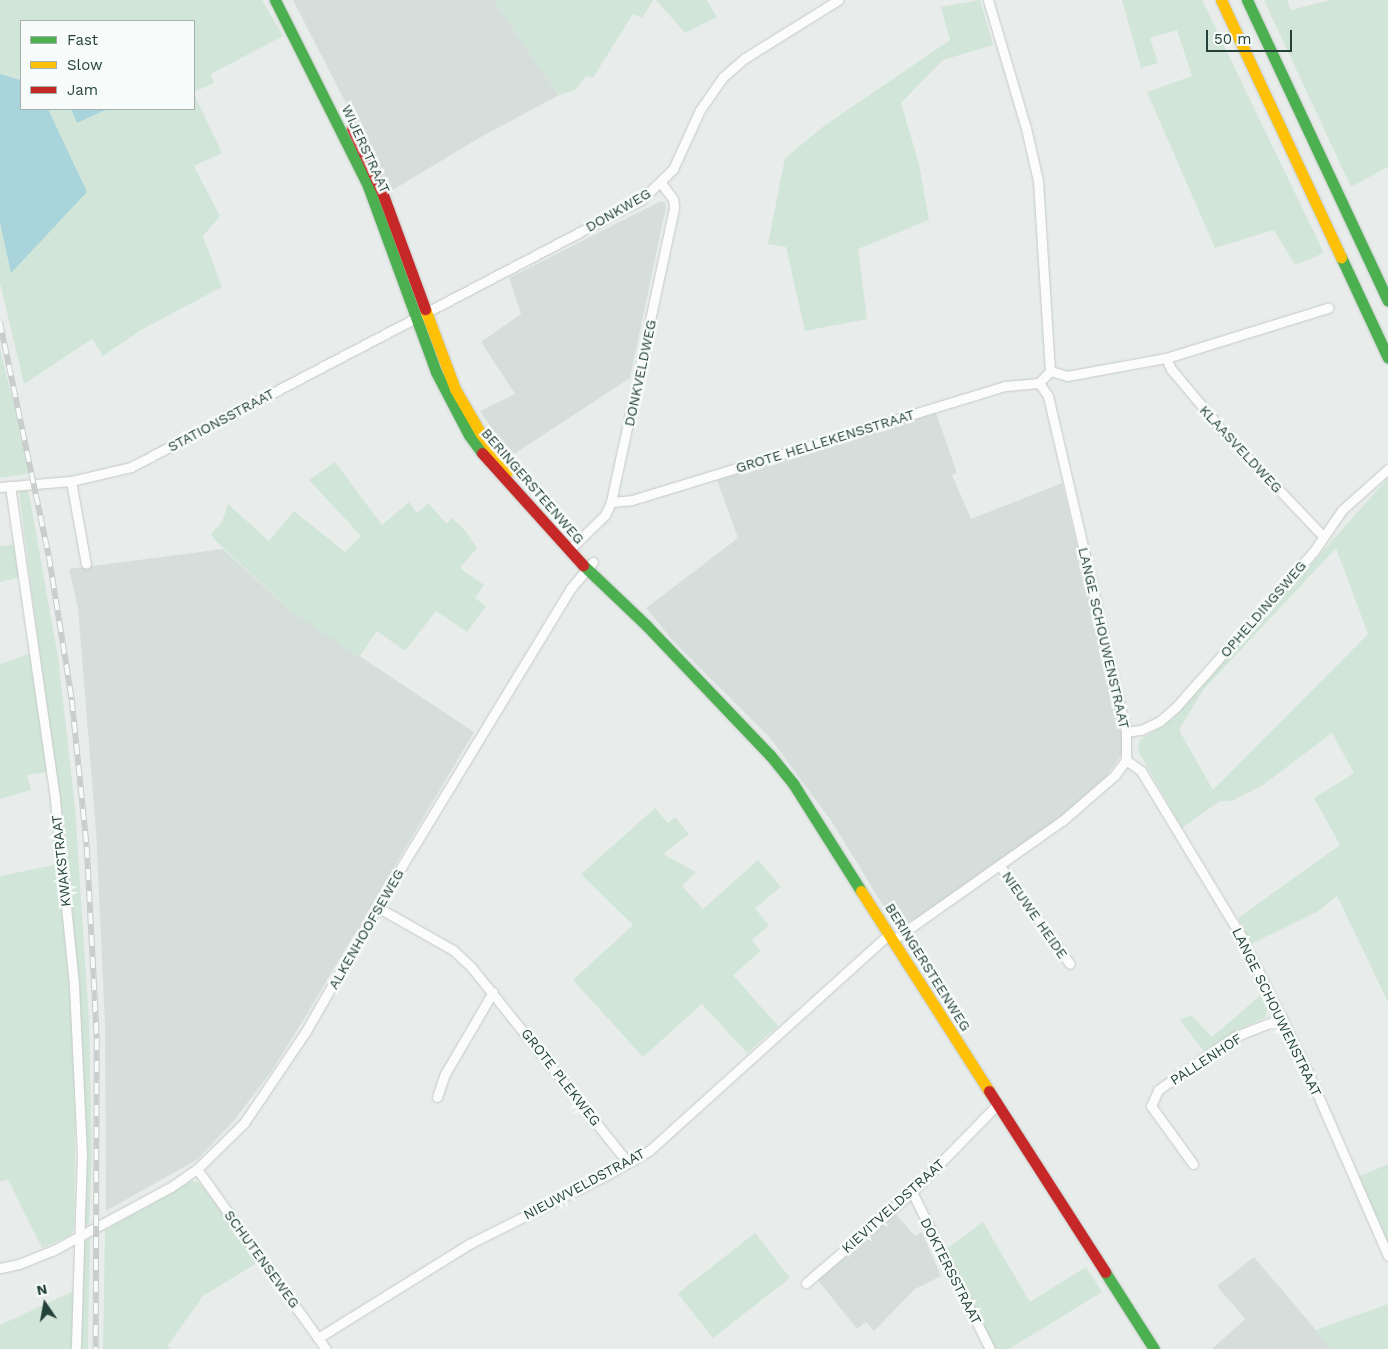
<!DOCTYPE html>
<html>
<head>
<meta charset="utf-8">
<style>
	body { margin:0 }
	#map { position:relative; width:1388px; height:1349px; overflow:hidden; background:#e8edeb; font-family:"Work Sans",sans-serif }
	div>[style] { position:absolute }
	.built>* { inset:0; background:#d6dedb }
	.green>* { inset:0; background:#d1e6d8; transform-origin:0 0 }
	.water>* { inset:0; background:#a9d4db }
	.roads { filter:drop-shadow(0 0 1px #c5cac8) drop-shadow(0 0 1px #c5cac8) }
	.street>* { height:9px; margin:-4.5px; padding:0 4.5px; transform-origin:4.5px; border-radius:4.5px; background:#fcfcfc }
	.fast>* { height:11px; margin:-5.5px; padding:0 5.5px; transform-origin:5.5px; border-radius:5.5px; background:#4caf50 }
	.slow>* { height:11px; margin:-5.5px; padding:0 5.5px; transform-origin:5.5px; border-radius:5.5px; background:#ffc107 }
	.jam>* { height:11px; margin:-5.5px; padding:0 5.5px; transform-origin:5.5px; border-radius:5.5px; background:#c62828 }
	.rail>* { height:5.5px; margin-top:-2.75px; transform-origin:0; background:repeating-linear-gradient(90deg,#f7fbf9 0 11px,#c9cdcc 0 22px); box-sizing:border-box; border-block:1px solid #c9cdcc }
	span { translate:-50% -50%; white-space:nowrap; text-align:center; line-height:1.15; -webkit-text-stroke:5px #f7fbf9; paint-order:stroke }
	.street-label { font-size:14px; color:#24423a }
	.legend { position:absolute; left:20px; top:20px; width:175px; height:90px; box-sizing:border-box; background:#f7fbf9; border:1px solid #a3b1ad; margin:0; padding:6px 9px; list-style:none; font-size:15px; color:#24423a }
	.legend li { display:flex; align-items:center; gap:10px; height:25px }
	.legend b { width:25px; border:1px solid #a3b1ad }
	.north { position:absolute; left:20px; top:1279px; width:50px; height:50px; -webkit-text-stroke:4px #f7fbf9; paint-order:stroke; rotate:348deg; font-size:14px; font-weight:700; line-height:20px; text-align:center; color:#24423a }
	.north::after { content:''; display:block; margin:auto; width:18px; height:22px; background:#24423a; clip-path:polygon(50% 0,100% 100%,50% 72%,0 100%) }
	.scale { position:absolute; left:1206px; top:30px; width:86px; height:22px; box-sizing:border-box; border:2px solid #24423a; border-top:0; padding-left:6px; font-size:15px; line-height:18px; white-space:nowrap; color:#24423a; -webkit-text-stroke:4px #f7fbf9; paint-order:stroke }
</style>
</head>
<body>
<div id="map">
	<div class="built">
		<div style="clip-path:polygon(293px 0,494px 0,559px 95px,479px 138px,391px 191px)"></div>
		<div style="clip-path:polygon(659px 202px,665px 202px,666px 207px,630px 378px,511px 456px,480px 411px,515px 394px,481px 342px,521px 314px,509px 278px)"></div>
		<div style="clip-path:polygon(936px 413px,957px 473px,952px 475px,971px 519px,1062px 483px,1123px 739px,1122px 754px,1104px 780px,1061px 817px,916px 919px,901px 924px,893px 922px,832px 822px,771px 739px,674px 642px,646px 608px,738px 538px,717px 480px)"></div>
		<div style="clip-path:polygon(223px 549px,287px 608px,474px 732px,304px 1019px,272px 1070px,236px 1118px,198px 1159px,106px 1211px,105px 1023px,96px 831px,78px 608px,69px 569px)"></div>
		<div style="clip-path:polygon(895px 1213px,915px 1236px,922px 1232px,941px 1276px,915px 1289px,874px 1331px,866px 1322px,857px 1329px,817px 1279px)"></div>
		<div style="clip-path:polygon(1254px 1257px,1332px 1349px,1212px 1349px,1245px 1319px,1217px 1286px)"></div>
	</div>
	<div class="green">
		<div style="clip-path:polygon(0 0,262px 0,283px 36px,211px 74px,214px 83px,194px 92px,194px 21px,21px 21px,21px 80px,0 74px)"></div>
		<div style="clip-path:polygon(494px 0,653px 0,642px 18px,633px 14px,593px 78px,586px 76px,575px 90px,559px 95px)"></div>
		<div style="clip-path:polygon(656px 0,707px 0,717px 17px,685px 33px)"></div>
		<div style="clip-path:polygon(980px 0,993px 45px,943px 60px,901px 103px,919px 164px,929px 220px,858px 249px,867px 319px,805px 331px,786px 247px,768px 244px,785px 158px,824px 126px,950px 40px,941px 7px)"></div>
		<div style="clip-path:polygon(1122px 0,1202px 0,1324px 253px,1295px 265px,1274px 230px,1215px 248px,1147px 92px,1192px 76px,1177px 30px,1150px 38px,1158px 63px,1141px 68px)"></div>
		<div style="clip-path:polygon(1264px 0,1287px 0,1291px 10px,1330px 0,1388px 0,1388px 167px,1351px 187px)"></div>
		<div style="clip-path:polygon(194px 94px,222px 153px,194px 166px,220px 216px,203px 236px,222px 287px,141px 330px,103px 356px,92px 339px,24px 384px,0 283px,0 223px,11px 272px,86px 192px,48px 109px,71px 109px,77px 123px,108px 109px,194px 109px)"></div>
		<div style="clip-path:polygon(0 349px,31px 473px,0 478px)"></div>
		<div style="clip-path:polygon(335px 462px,382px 525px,409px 502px,417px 513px,428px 503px,447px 524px,451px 518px,465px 530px,477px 548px,460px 568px,484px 585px,475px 598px,486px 606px,467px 632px,436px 611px,405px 651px,377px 631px,359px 657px,287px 608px,215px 540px,211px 534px,222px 522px,228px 504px,269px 541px,294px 511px,345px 552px,361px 536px,309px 480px)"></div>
		<div style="clip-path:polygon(evenodd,1388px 478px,1388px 1002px,1337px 896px,1317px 912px,1251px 944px,1238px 918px,1340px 845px,1314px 798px,1354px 773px,1332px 733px,1263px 785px,1231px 801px,1220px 801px,1182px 828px,1138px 751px,1140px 740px,1173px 719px,1388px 478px,1336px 548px,1368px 634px,1213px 790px,1179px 730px,1203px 690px,1336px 548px)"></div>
		<div style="clip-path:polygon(19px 491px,28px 491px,30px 499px,58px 657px,75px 807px,89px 1021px,92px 1158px,89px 1224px,84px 1225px,83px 1069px,73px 916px)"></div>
		<div style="clip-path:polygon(16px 544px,21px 577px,0 582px,0 546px)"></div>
		<div style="clip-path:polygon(31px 653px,48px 772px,27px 775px,31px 790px,0 799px,0 664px)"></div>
		<div style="clip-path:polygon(655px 808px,668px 823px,675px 817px,689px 834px,663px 854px,696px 872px,682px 886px,703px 909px,758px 860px,781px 887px,755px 908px,769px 926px,752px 940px,761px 951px,733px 975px,778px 1026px,747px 1053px,702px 1004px,643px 1057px,573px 980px,633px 925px,581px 874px)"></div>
		<div style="clip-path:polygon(59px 864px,76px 1072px,74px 1229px,71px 1235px,42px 1248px,8px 1179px,0 1182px,0 876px)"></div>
		<div style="clip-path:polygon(1263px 993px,1268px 1004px,1266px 1017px,1232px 1033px,1205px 1053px,1180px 1020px,1191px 1015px,1212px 1037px)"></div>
		<div style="clip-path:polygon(1388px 1164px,1388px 1249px,1358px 1177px)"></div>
		<div style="clip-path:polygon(192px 1181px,198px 1182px,218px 1206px,257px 1263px,203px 1296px,168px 1345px,170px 1349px,103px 1349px,105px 1230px)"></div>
		<div style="clip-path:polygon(983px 1222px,1030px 1302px,1086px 1267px,1102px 1292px,1009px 1349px,995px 1349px,946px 1249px)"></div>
		<div style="left:755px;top:1233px;width:57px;height:98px;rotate:52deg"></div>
		<div style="clip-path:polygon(90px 1237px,88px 1349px,81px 1349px,82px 1243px)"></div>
		<div style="clip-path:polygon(74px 1291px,72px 1349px,0 1349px,0 1325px)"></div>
		<div style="clip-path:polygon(1388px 1304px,1388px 1349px,1332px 1349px,1316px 1330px)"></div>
	</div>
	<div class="water">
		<div style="clip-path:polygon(0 74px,21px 80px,21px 109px,48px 109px,87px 192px,11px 273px,0 223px)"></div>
		<div style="clip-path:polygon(71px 109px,108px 109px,77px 123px)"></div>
	</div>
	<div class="roads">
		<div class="street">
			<div style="left:988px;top:0;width:134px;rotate:73.5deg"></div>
			<div style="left:1026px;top:128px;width:54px;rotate:77.2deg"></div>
			<div style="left:1038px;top:181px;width:190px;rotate:86.4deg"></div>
			<div style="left:1050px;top:371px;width:16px;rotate:133deg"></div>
			<div style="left:1039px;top:383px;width:16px;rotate:55deg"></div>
			<div style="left:1048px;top:396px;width:345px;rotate:76.9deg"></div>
			<div style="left:1126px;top:732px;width:28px;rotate:90deg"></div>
			<div style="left:1166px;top:358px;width:12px;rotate:66deg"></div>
			<div style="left:1171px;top:369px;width:80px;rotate:50.1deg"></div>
			<div style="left:1222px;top:430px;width:145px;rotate:46.4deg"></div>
			<div style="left:1050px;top:371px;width:18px;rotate:16deg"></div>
			<div style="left:1067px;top:376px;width:101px;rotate:-10.3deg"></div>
			<div style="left:1166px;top:358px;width:170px;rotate:-17.2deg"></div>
			<div style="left:71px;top:481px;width:84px;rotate:79.8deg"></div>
			<div style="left:10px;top:486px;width:317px;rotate:81.8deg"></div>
			<div style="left:55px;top:800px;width:186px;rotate:84.1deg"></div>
			<div style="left:74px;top:985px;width:168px;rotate:87.3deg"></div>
			<div style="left:82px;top:1153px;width:196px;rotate:91.8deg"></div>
			<div style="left:0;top:487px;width:71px;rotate:-4.8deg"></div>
			<div style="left:71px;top:481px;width:62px;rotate:-13.1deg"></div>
			<div style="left:131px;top:467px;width:576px;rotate:-27.63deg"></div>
			<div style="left:641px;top:200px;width:45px;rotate:-44.1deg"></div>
			<div style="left:673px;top:169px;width:65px;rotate:-65.4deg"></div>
			<div style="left:700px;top:110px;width:40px;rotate:-55.1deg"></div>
			<div style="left:723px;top:77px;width:29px;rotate:-41deg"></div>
			<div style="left:745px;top:58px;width:110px;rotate:-31.9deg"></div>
			<div style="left:611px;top:502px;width:21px;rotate:-5deg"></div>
			<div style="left:632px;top:500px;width:390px;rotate:-17deg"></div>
			<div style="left:1005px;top:386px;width:34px;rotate:-5deg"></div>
			<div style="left:569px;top:550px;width:50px;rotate:-44.2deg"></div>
			<div style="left:605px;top:515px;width:14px;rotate:-65deg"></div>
			<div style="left:611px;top:502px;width:302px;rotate:-77.9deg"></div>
			<div style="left:674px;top:207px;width:8px;rotate:-97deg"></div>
			<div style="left:673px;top:199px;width:20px;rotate:-127deg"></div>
			<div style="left:1126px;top:732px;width:15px;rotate:-8deg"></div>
			<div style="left:1141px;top:730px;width:21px;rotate:-25deg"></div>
			<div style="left:1160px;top:721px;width:21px;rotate:-41deg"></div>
			<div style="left:1176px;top:707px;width:208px;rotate:-48.5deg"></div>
			<div style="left:1314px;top:551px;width:50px;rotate:-55.7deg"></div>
			<div style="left:1342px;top:510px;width:62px;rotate:-41.7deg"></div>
			<div style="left:1126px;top:760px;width:19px;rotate:36deg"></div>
			<div style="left:1141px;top:771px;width:195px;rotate:58.8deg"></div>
			<div style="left:1242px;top:938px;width:145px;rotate:63.8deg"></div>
			<div style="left:1306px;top:1068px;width:205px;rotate:66.4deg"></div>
			<div style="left:1000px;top:866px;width:120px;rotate:54.5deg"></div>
			<div style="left:377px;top:907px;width:87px;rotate:29.5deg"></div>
			<div style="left:453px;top:950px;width:26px;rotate:43deg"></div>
			<div style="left:472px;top:968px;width:250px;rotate:51.3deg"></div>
			<div style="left:893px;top:940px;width:207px;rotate:-35.2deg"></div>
			<div style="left:1062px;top:821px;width:70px;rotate:-41deg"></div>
			<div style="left:1115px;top:775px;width:19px;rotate:-54deg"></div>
			<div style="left:437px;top:1097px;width:24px;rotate:-71deg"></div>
			<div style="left:445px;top:1074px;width:95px;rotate:-59.7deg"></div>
			<div style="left:1193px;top:1164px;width:72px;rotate:-125.9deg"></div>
			<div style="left:1151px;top:1106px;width:17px;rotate:-66deg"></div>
			<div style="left:1158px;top:1090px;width:93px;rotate:-34.9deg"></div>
			<div style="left:1234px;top:1037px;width:52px;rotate:-21.6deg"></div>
			<div style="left:197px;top:1169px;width:221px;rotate:54.4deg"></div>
			<div style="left:912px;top:1192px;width:175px;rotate:63.6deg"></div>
			<div style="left:0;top:1268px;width:19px;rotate:-12deg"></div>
			<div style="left:19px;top:1264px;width:35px;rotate:-22deg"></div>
			<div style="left:52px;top:1251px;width:135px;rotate:-28.3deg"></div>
			<div style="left:171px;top:1187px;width:32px;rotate:-35deg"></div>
			<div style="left:197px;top:1169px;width:66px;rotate:-44.4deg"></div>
			<div style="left:244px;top:1123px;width:111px;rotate:-56deg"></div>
			<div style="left:306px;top:1031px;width:143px;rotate:-60.2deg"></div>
			<div style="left:377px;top:907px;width:373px;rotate:-58.7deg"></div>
			<div style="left:571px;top:588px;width:34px;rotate:-50deg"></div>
			<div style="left:806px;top:1283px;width:140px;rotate:-40.6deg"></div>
			<div style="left:912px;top:1192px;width:122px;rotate:-45.7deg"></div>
			<div style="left:318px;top:1338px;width:178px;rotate:-31.9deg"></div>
			<div style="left:469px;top:1244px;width:152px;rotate:-26.6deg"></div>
			<div style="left:605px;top:1176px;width:52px;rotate:-30deg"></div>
			<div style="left:650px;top:1150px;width:322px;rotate:-42.1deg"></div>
		</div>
		<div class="fast">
			<div style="left:275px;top:0;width:208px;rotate:63.4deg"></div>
			<div style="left:368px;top:186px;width:198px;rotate:69.9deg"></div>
			<div style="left:436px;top:372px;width:71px;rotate:62.4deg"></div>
			<div style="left:469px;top:435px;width:22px;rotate:54deg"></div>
			<div style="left:1247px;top:0;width:332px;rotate:64.9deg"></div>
			<div style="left:1341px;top:257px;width:111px;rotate:65deg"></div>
			<div style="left:583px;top:565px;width:87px;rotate:43.6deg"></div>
			<div style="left:646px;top:625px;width:180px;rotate:46.4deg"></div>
			<div style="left:770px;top:755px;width:38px;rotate:51deg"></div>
			<div style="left:794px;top:785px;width:125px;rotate:57.7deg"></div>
			<div style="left:1105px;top:1272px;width:91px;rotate:57.5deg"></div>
		</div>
		<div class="slow">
			<div style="left:1221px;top:0;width:284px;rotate:65deg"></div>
			<div style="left:425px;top:309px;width:85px;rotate:69.4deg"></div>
			<div style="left:455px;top:389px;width:52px;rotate:60deg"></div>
			<div style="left:481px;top:434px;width:46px;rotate:52.9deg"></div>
			<div style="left:861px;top:891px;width:237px;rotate:57.4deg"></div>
		</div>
		<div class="jam">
			<div style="left:352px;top:128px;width:71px;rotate:64.9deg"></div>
			<div style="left:382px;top:192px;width:125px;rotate:69.8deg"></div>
			<div style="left:482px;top:453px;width:151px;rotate:48deg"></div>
			<div style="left:989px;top:1091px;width:215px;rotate:57.3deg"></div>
		</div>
	</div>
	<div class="rail">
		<div style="left:0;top:322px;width:239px;rotate:78.2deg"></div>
		<div style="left:49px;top:556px;width:146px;rotate:80.9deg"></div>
		<div style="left:72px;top:700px;width:148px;rotate:84.2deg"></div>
		<div style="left:87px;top:847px;width:192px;rotate:87deg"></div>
		<div style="left:97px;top:1039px;width:310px;rotate:90.2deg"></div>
	</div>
	<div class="street-label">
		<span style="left:366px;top:149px;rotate:65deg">WIJERSTRAAT</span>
		<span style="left:618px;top:210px;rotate:-30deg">DONKWEG</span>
		<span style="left:640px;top:373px;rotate:-78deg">DONKVELDWEG</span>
		<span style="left:221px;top:420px;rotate:-28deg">STATIONSSTRAAT</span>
		<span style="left:825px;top:441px;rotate:-17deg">GROTE HELLEKENSSTRAAT</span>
		<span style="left:1241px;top:449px;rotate:47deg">KLAASVELDWEG</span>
		<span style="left:533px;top:486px;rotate:49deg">BERINGERSTEENWEG</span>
		<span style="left:1263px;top:609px;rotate:-49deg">OPHELDINGSWEG</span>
		<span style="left:1104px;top:638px;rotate:77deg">LANGE SCHOUWENSTRAAT</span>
		<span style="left:61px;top:861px;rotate:-96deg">KWAKSTRAAT</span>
		<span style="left:1035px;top:915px;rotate:55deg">NIEUWE HEIDE</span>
		<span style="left:366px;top:929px;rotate:-60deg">ALKENHOOFSEWEG</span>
		<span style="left:928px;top:967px;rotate:58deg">BERINGERSTEENWEG</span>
		<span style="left:1277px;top:1012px;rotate:64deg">LANGE SCHOUWENSTRAAT</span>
		<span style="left:1206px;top:1059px;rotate:-33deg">PALLENHOF</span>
		<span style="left:561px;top:1077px;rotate:52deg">GROTE PLEKWEG</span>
		<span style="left:584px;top:1184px;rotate:-28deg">NIEUWVELDSTRAAT</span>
		<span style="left:893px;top:1206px;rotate:-42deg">KIEVITVELDSTRAAT</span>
		<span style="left:262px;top:1259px;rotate:54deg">SCHUTENSEWEG</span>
		<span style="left:951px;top:1271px;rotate:63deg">DOKTERSSTRAAT</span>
	</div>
	<ul class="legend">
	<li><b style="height:6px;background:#4caf50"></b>Fast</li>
	<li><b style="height:6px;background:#ffc107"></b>Slow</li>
	<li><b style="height:6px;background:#c62828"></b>Jam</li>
	</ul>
	<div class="north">N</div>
	<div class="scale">50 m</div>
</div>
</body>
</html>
